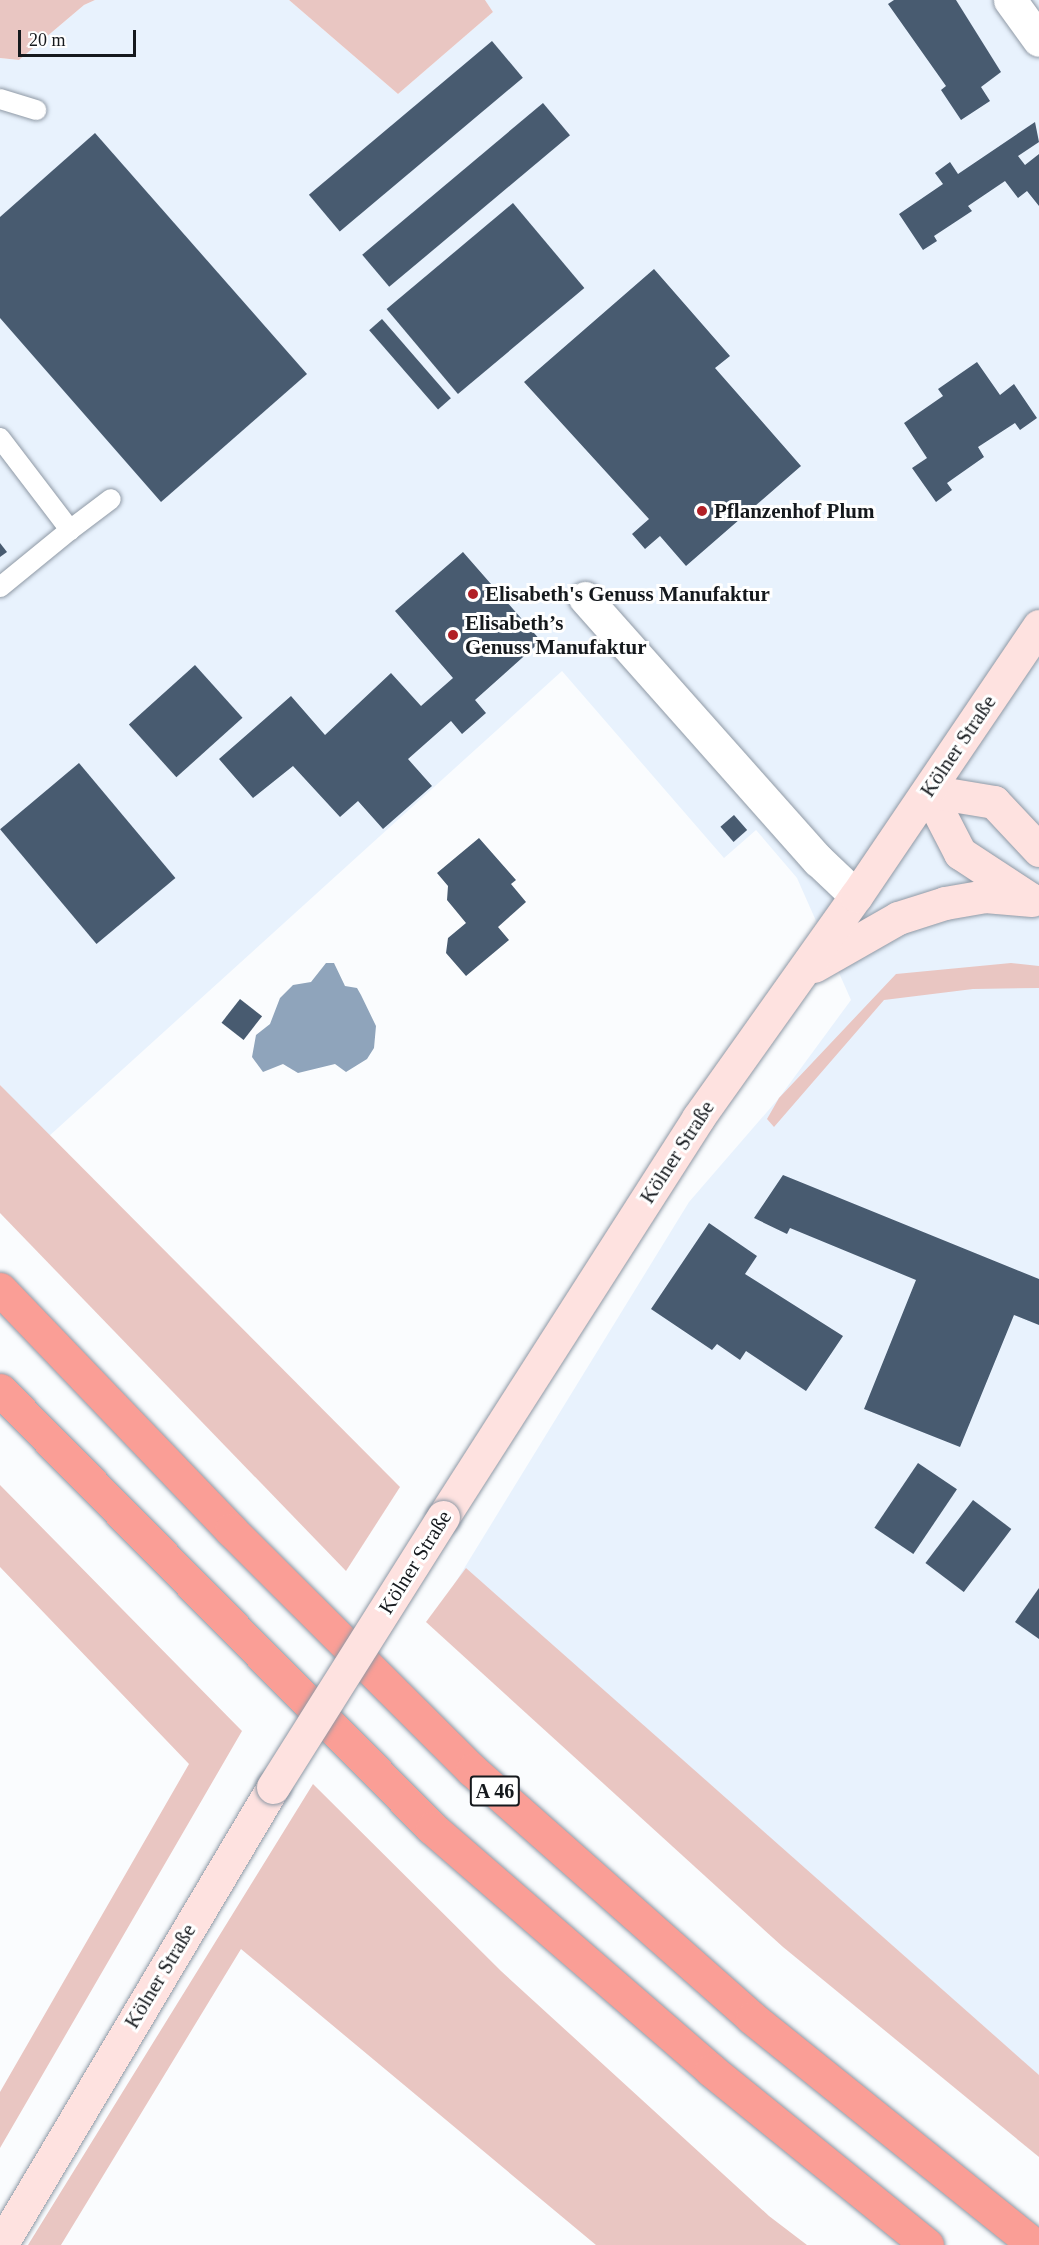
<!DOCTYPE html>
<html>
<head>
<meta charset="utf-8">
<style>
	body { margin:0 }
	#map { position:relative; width:1039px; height:2245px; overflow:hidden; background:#fafcfe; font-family:Georgia,serif }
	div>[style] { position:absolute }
	.built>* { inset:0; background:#e8f2fd }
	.green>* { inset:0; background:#e9c6c2 }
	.water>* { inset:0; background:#8fa4bb }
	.building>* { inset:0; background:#485b70; transform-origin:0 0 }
	.roads { filter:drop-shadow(0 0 2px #8f99a5) drop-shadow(0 0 2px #8f99a5) }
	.service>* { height:20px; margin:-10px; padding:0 10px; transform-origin:10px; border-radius:10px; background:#fff }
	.minor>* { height:33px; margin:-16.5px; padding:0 16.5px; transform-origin:16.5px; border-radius:16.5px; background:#fff }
	.secondary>* { height:33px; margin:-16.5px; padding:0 16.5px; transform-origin:16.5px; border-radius:16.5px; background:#fee2e0 }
	.motorway>* { height:33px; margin:-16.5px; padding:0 16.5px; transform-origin:16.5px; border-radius:16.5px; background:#fa9e96 }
	.bridges { filter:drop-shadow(0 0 2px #8f99a5) drop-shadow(0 0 2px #8f99a5) }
	.secondary-bridge>* { height:33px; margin:-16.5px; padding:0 16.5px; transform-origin:16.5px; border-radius:16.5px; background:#fee2e0 }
	.dots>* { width:16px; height:16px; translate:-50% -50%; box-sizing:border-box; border:3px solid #fff; border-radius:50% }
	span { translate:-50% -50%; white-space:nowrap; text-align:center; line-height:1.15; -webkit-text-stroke:6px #fff; paint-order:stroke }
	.shield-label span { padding:2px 4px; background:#fff; border:2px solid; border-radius:4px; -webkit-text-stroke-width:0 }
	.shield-label { font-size:20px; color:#15191d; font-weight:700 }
	.poi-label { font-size:21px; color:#15191d; font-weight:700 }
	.left { translate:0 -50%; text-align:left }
	.street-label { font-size:21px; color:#15191d }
	.scale { position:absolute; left:18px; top:30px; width:118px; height:27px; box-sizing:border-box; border:3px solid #15191d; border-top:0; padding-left:8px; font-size:18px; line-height:21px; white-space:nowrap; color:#15191d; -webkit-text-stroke:4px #fff; paint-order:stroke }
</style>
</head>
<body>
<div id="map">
	<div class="built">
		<div style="clip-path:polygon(95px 0,289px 0,398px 94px,493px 12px,485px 0,1039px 0,1039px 2136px,441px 1606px,689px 1202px,779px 1098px,851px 1000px,797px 878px,756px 830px,724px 858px,562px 671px,48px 1137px,0 1085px,0 58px,19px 60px,84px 5px)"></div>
	</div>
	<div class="green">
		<div style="clip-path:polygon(0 0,95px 0,84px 5px,19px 60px,0 58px)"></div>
		<div style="clip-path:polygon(289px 0,485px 0,493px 12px,398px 94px)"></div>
		<div style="clip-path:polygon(1011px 963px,1039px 966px,1039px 988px,973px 989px,884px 1000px,774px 1127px,767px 1119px,779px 1098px,896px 974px)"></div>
		<div style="clip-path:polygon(0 1085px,400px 1487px,346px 1571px,0 1213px)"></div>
		<div style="clip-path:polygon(0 1485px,242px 1731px,0 2148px,0 2092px,189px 1764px,0 1567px)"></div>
		<div style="clip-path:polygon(466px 1568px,1039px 2075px,1039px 2157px,783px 1947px,426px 1622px)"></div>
		<div style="clip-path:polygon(313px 1784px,501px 1971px,769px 2216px,807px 2245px,596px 2245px,241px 1949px,61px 2245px,28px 2245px)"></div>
	</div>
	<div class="water">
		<div style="clip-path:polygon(326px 963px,334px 963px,345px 986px,357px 988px,361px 995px,376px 1026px,374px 1048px,367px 1059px,346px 1072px,335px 1064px,298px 1073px,283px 1064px,263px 1072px,252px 1057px,256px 1035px,270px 1024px,280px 998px,293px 985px,311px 982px)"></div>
	</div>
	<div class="building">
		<div style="clip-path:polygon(894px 0,956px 0,1001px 72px,981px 87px,990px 101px,961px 120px,941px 90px,946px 86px,888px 4px)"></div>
		<div style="left:492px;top:41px;width:48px;height:239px;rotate:50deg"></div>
		<div style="left:543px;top:103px;width:42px;height:236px;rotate:50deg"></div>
		<div style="clip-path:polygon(1035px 122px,1039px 142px,1018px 156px,1025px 165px,1039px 154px,1039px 206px,1027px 191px,1018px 198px,1005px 181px,968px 206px,972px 211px,934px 236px,937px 241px,923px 250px,899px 214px,943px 184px,935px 173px,950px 162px,958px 174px)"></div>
		<div style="clip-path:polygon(95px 133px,307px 374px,161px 502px,0 318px,0 217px)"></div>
		<div style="left:513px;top:203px;width:111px;height:165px;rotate:50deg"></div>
		<div style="clip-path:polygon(654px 269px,730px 356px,715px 368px,801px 466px,686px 566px,660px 536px,645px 549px,632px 534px,649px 519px,524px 382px)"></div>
		<div style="left:382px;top:319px;width:105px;height:17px;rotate:49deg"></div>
		<div style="clip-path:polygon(977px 362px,1000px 395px,1014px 384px,1037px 418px,1020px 430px,1015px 423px,978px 447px,984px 457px,947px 483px,952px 490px,936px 502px,912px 468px,927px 458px,904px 423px,943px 396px,938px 389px)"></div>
		<div style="clip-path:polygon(0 543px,7px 552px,0 557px)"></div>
		<div style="clip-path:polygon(463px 552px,541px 641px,475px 700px,486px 713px,462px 734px,451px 721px,408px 759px,432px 786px,383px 829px,358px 801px,340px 817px,293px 766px,253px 798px,219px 759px,291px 696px,325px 735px,391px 673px,421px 706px,453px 678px,395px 611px)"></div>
		<div style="left:195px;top:665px;width:71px;height:89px;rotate:48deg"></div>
		<div style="left:79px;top:763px;width:150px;height:103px;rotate:50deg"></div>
		<div style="left:734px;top:815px;width:20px;height:18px;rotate:49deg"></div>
		<div style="clip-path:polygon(479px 838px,516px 880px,511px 884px,526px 902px,498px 927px,509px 940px,466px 976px,446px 953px,448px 938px,466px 923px,447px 900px,448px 886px,437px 873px)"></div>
		<div style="left:240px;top:999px;width:28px;height:30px;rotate:38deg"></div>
		<div style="clip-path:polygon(783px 1175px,1039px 1279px,1039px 1325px,1014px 1315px,960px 1447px,864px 1409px,916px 1280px,790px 1228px,787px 1234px,754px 1218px)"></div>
		<div style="clip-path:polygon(709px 1223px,757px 1256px,745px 1274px,843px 1336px,806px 1391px,746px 1351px,740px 1360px,717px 1344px,712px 1350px,651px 1309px)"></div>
		<div style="left:918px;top:1463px;width:47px;height:78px;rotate:34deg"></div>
		<div style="left:973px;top:1500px;width:48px;height:79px;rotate:37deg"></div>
		<div style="clip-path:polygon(1039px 1588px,1039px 1639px,1015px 1622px)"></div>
	</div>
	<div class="roads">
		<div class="service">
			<div style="left:0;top:99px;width:38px;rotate:17deg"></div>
			<div style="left:0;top:438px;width:116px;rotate:52.7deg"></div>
			<div style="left:70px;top:530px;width:90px;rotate:140.8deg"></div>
			<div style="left:70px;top:530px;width:51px;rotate:-37.1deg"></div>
		</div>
		<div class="minor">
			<div style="left:1010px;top:0;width:49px;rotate:54.1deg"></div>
			<div style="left:585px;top:598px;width:351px;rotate:48.4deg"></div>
			<div style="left:818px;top:860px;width:52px;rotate:43.5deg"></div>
		</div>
		<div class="secondary">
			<div style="left:928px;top:791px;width:70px;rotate:62.7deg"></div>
			<div style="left:960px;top:853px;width:84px;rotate:33.3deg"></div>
			<div style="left:928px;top:791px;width:67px;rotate:9.5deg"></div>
			<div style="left:994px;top:802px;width:66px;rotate:46.8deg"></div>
			<div style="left:814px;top:966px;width:97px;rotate:-29.7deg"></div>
			<div style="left:898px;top:918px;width:49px;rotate:-17.7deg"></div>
			<div style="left:945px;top:903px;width:41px;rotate:-9.9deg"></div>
			<div style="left:985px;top:896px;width:47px;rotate:4.9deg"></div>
			<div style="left:443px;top:1517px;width:474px;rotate:-57.4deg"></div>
			<div style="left:698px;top:1118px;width:272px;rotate:-54.6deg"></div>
			<div style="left:856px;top:896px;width:326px;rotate:-55.9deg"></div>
			<div style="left:1px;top:2245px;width:533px;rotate:-59.29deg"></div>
		</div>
		<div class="motorway">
			<div style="left:0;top:1289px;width:334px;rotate:46.2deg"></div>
			<div style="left:231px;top:1530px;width:340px;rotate:44.9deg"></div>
			<div style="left:472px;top:1770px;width:374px;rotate:41.5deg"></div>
			<div style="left:752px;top:2018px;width:362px;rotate:38.8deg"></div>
			<div style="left:0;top:1390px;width:615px;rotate:45.4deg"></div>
			<div style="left:432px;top:1828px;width:369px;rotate:40.9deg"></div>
			<div style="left:711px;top:2070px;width:278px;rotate:39deg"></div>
		</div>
	</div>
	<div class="bridges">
		<div class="secondary-bridge">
			<div style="left:273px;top:1787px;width:319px;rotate:-57.8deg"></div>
		</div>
	</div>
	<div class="dots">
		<div style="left:702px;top:511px;background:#b12026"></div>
		<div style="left:473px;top:594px;background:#b12026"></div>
		<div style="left:453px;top:635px;background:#b12026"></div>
	</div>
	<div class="shield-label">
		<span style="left:495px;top:1791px">A 46</span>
	</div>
	<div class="poi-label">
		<span class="left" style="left:714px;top:511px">Pflanzenhof Plum</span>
		<span class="left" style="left:485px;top:594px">Elisabeth's Genuss Manufaktur</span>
		<span class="left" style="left:465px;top:635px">Elisabeth’s<br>Genuss Manufaktur</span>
	</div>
	<div class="street-label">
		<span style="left:958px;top:746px;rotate:-56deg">Kölner Straße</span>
		<span style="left:677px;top:1152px;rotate:-57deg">Kölner Straße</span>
		<span style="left:415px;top:1562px;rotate:-58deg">Kölner Straße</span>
		<span style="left:160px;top:1976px;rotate:-59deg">Kölner Straße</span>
	</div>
	<div class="scale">20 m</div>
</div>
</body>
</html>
